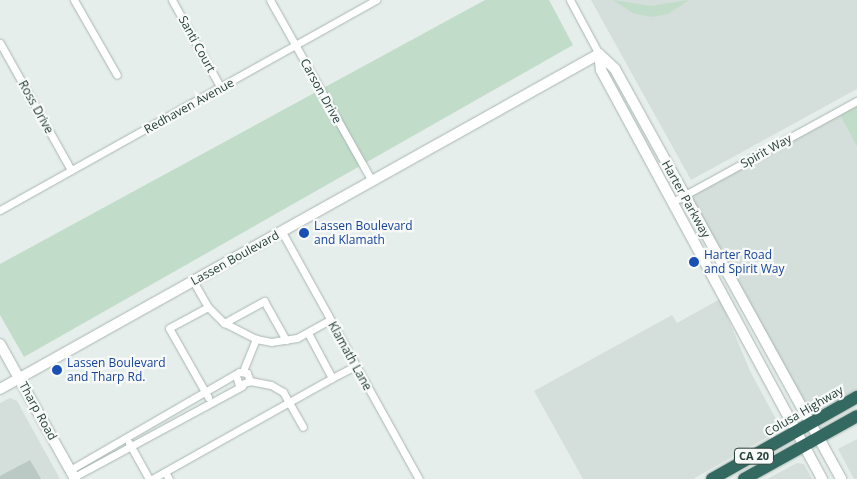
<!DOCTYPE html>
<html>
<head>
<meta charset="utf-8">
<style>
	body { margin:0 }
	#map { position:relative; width:857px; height:479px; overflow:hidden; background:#e6eeeb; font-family:"Open Sans",sans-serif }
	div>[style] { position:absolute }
	.built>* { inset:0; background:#d4deda }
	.green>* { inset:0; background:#c1ddc9 }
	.building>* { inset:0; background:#bbc9c4 }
	.roads { filter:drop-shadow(0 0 1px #a9b6b2) drop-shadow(0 0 1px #a9b6b2) }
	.street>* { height:7px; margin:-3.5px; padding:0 3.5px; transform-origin:3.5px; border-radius:3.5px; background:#fff }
	.secondary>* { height:10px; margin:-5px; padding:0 5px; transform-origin:5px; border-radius:5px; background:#fff }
	.highway>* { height:12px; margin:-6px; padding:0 6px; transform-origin:6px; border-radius:6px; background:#336960 }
	.dots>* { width:14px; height:14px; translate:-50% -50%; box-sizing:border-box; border:2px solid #f7faf9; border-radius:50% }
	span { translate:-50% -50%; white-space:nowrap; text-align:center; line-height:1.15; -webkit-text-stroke:4.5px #f7faf9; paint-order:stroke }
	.shield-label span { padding:1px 4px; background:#f7faf9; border:1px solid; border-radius:4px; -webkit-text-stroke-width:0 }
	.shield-label { font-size:11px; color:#263f39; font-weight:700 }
	.street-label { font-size:12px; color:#263f39 }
	.transit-label { font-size:12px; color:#164399 }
	.left { translate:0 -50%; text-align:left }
</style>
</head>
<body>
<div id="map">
	<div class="built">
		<div style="clip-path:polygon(591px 0,857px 0,857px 89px,691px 180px)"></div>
		<div style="clip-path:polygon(840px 115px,857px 147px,857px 391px,812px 416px,690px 197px)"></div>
		<div style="clip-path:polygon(720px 299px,750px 371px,777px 421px,773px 434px,693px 479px,583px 479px,534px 391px,672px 315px,677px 323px)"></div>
		<div style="clip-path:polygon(10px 398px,17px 401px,60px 479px,0 479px,0 403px)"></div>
		<div style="clip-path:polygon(857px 439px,857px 479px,854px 479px,838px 449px)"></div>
		<div style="clip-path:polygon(797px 463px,804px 464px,812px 479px,767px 479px)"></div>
	</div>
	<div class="green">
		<div style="clip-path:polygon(485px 0,549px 0,573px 45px,24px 357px,0 315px,0 264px)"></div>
		<div style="clip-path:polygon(613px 0,651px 6px,689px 0,668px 14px,651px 17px,633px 13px)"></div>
		<div style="clip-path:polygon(857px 106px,857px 147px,840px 115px)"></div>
	</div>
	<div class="building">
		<div style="clip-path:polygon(30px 460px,41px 479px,0 479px,0 476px)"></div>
	</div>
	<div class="roads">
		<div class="street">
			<div style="left:74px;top:0;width:86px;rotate:60.2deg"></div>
			<div style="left:172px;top:0;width:101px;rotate:60.9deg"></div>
			<div style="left:270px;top:0;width:208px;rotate:60.6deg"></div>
			<div style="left:570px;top:0;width:61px;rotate:61.8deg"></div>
			<div style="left:0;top:43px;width:145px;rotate:60.8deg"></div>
			<div style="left:674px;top:201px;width:209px;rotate:-28.7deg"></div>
			<div style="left:0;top:210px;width:431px;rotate:-29.2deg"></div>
			<div style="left:282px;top:232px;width:282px;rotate:61deg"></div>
			<div style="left:193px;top:281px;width:30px;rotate:60deg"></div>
			<div style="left:256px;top:339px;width:36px;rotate:-153deg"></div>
			<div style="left:224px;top:323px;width:46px;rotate:-28.8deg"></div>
			<div style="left:264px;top:301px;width:45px;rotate:60.6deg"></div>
			<div style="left:243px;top:371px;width:35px;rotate:-68deg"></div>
			<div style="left:256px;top:339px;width:15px;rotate:11deg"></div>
			<div style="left:271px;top:342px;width:26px;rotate:-9deg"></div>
			<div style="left:297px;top:338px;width:38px;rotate:-29deg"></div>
			<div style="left:332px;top:378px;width:27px;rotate:-27deg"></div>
			<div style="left:250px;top:381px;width:21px;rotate:11deg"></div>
			<div style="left:271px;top:385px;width:14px;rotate:30deg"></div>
			<div style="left:283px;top:392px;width:40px;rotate:60.3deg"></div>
			<div style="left:208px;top:397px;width:79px;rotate:-119.5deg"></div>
			<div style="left:169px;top:328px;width:44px;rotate:-28.3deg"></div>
			<div style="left:208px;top:307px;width:23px;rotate:45deg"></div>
			<div style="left:129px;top:443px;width:41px;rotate:60.9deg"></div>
			<div style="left:70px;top:470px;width:195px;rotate:-30.1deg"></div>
			<div style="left:239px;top:372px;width:8px;rotate:7deg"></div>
			<div style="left:247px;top:373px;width:9px;rotate:69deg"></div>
			<div style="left:250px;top:381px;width:12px;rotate:160deg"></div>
			<div style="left:239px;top:385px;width:9px;rotate:-108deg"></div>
			<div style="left:165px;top:472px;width:8px;rotate:60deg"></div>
			<div style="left:74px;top:477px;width:191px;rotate:-28.4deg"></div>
			<div style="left:152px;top:479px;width:206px;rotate:-29.3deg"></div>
			<div style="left:332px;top:378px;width:51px;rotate:-118.1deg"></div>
		</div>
		<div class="secondary">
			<div style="left:599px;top:54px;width:22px;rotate:43deg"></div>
			<div style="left:615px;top:69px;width:468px;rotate:61.1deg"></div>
			<div style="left:599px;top:54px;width:16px;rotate:83deg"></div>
			<div style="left:601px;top:70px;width:465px;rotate:61.6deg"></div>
			<div style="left:0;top:344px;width:154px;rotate:60.9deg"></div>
			<div style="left:0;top:389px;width:686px;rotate:-29.22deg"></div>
		</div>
		<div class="highway">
			<div style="left:712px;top:479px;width:167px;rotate:-29.5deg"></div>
			<div style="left:744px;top:479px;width:129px;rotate:-29.1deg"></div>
		</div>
	</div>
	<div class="dots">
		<div style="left:304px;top:233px;background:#1a4fb4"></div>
		<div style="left:694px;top:262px;background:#1a4fb4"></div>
		<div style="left:57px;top:370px;background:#1a4fb4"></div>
	</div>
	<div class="shield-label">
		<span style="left:754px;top:456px">CA 20</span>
	</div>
	<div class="street-label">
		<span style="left:197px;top:44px;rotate:61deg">Santi Court</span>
		<span style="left:321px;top:91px;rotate:61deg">Carson Drive</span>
		<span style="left:189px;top:106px;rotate:-29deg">Redhaven Avenue</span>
		<span style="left:36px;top:107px;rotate:61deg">Ross Drive</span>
		<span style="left:766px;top:151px;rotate:-29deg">Spirit Way</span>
		<span style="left:686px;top:199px;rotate:61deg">Harter Parkway</span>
		<span style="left:235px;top:258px;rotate:-29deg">Lassen Boulevard</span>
		<span style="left:350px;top:356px;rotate:61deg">Klamath Lane</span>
		<span style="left:38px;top:411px;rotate:61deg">Tharp Road</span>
		<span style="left:804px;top:411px;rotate:-30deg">Colusa Highway</span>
	</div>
	<div class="transit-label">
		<span class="left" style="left:314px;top:233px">Lassen Boulevard<br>and Klamath</span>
		<span class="left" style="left:704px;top:262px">Harter Road<br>and Spirit Way</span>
		<span class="left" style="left:67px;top:370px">Lassen Boulevard<br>and Tharp Rd.</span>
	</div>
</div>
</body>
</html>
